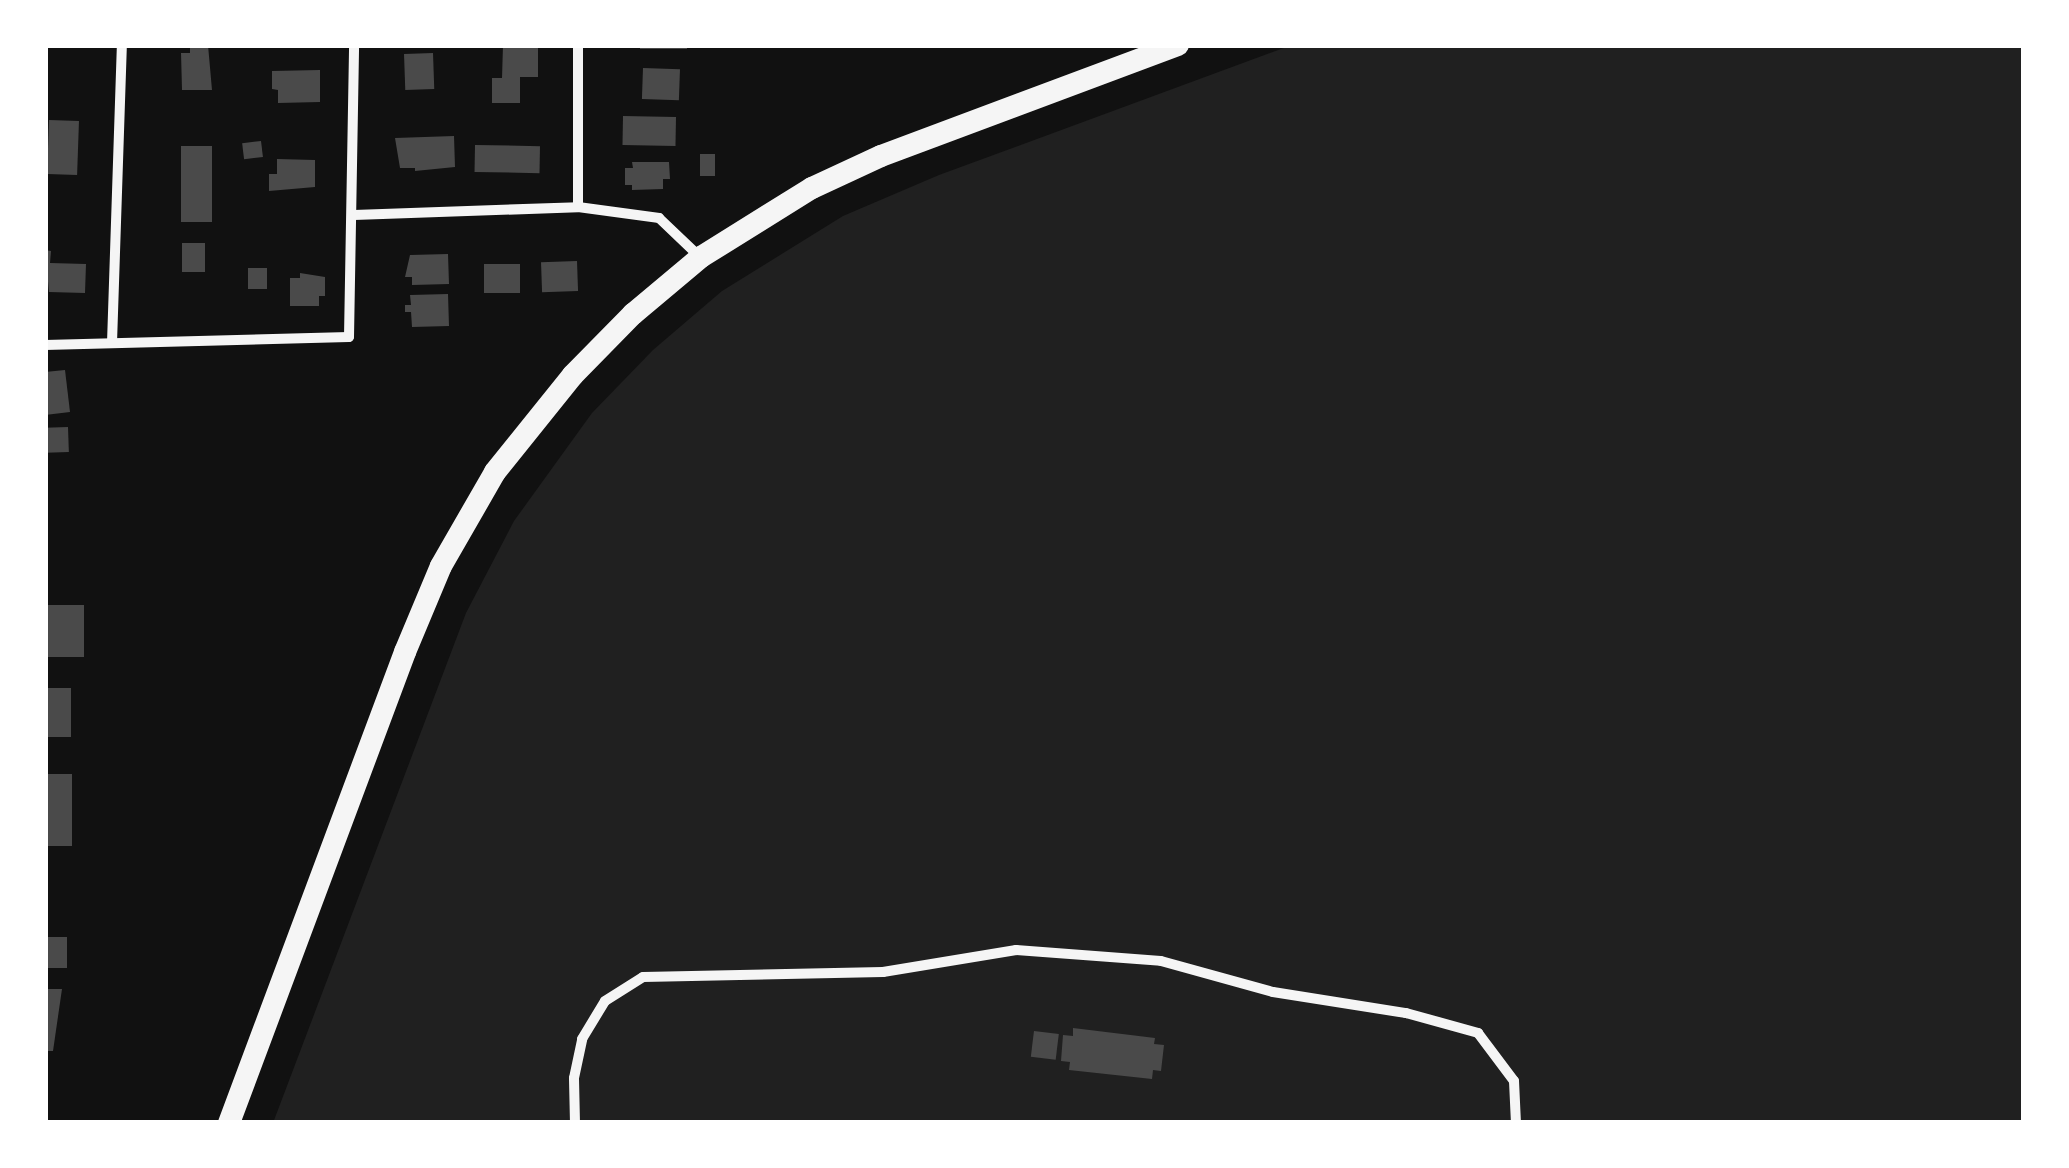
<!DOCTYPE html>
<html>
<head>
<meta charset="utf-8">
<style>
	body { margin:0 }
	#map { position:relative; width:2069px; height:1168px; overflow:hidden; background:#111; font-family:Mulish,sans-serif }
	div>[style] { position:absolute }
	.green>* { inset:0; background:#202020 }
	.building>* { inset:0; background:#4a4a4a; transform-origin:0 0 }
	.minor>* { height:10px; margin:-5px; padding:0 5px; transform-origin:5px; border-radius:5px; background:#f5f5f5 }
	.primary>* { height:22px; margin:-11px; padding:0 11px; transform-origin:11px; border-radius:11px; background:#f5f5f5 }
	span { translate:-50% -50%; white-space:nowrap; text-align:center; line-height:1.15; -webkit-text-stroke:8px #fff; paint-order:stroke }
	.frame { position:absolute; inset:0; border:48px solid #fff; pointer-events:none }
</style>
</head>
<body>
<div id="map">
	<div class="green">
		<div style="clip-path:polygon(1292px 45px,2024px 45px,2024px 1123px,273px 1123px,466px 613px,514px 521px,592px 413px,653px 350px,722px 291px,843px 216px,939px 175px)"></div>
	</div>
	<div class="building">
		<div style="clip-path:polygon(190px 45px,208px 45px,212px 90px,182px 90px,181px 53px,190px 53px)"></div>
		<div style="clip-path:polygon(503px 45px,538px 45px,538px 77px,520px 77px,520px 103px,492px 103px,492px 78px,502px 78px)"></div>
		<div style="left:640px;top:45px;width:47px;height:4px"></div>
		<div style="left:433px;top:53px;width:36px;height:29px;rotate:88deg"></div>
		<div style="left:643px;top:68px;width:37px;height:31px;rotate:2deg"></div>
		<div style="clip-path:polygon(320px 70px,320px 102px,278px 103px,278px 90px,272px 89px,272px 71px)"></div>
		<div style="left:623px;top:116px;width:53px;height:29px;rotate:1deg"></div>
		<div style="left:49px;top:120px;width:30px;height:54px;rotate:2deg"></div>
		<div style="clip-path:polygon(454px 136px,455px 167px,415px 171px,415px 168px,400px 168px,395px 138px)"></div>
		<div style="left:261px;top:141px;width:16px;height:19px;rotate:83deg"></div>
		<div style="left:475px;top:145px;width:65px;height:27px;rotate:1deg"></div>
		<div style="left:181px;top:146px;width:31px;height:76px"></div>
		<div style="left:700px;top:154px;width:15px;height:22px"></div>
		<div style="clip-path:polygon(277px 159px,315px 160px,315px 187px,269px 191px,269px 174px,277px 174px)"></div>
		<div style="clip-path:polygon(632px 162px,669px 162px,670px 179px,663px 179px,663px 189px,632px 190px,632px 185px,625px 185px,625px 168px,633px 168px)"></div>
		<div style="left:182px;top:243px;width:23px;height:29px"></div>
		<div style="clip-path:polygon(45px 250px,51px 251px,50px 263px,86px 264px,85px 293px,49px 292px)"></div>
		<div style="clip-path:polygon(448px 254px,449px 284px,412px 285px,412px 277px,405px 277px,410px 255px)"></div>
		<div style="left:577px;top:261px;width:30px;height:36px;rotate:88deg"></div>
		<div style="left:484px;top:264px;width:36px;height:29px"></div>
		<div style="left:248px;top:268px;width:19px;height:21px"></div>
		<div style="clip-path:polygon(300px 273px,325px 277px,325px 296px,319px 296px,319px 306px,290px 306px,290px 278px,300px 278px)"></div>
		<div style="clip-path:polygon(448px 294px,449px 326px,412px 327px,411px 312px,405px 312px,405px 305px,411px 305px,410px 295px)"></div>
		<div style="clip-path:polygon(65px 370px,70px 412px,45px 415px,45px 372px)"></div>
		<div style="left:68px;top:427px;width:25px;height:23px;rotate:88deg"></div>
		<div style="left:47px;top:605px;width:37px;height:52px"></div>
		<div style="left:45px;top:688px;width:26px;height:49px"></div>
		<div style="left:45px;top:774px;width:27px;height:72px"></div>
		<div style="left:45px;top:937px;width:22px;height:31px"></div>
		<div style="clip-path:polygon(45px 989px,62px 989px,53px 1051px,45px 1051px)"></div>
		<div style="clip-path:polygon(1073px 1028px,1155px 1038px,1154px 1044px,1164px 1045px,1161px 1071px,1153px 1070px,1152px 1079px,1069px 1070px,1070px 1062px,1061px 1061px,1063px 1035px,1073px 1036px)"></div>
		<div style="left:1034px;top:1031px;width:25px;height:26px;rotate:7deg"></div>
	</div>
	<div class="minor">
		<div style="left:578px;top:45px;width:162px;rotate:90deg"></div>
		<div style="left:354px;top:215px;width:224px;rotate:-2deg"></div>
		<div style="left:578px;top:207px;width:82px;rotate:7.7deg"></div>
		<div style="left:659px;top:218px;width:57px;rotate:43.6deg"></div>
		<div style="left:112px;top:343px;width:298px;rotate:-88.1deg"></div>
		<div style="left:45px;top:345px;width:304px;rotate:-1.5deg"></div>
		<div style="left:349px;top:337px;width:292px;rotate:-89deg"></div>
		<div style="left:575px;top:1123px;width:45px;rotate:-91.3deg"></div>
		<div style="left:574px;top:1078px;width:40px;rotate:-78deg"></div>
		<div style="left:582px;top:1039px;width:44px;rotate:-58.8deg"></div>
		<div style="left:605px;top:1001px;width:45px;rotate:-32.3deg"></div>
		<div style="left:643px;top:977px;width:240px;rotate:-1.2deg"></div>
		<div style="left:883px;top:972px;width:135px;rotate:-9.4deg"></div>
		<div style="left:1016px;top:950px;width:145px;rotate:4.3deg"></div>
		<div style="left:1161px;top:961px;width:116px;rotate:15.5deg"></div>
		<div style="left:1273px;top:992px;width:135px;rotate:9deg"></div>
		<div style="left:1406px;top:1013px;width:75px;rotate:15.5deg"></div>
		<div style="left:1478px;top:1033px;width:60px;rotate:53.1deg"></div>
		<div style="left:1514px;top:1081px;width:42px;rotate:87.3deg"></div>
	</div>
	<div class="primary">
		<div style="left:229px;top:1123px;width:503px;rotate:-69.51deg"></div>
		<div style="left:405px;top:652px;width:93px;rotate:-67.3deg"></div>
		<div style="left:441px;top:566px;width:108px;rotate:-60.1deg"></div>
		<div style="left:495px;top:472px;width:124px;rotate:-51.2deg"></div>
		<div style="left:573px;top:375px;width:86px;rotate:-45.5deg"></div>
		<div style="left:633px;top:314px;width:89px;rotate:-40deg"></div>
		<div style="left:701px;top:257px;width:131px;rotate:-31.9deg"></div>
		<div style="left:812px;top:188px;width:76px;rotate:-24.9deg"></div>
		<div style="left:881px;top:156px;width:317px;rotate:-20.5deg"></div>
	</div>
	<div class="frame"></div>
</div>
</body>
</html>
